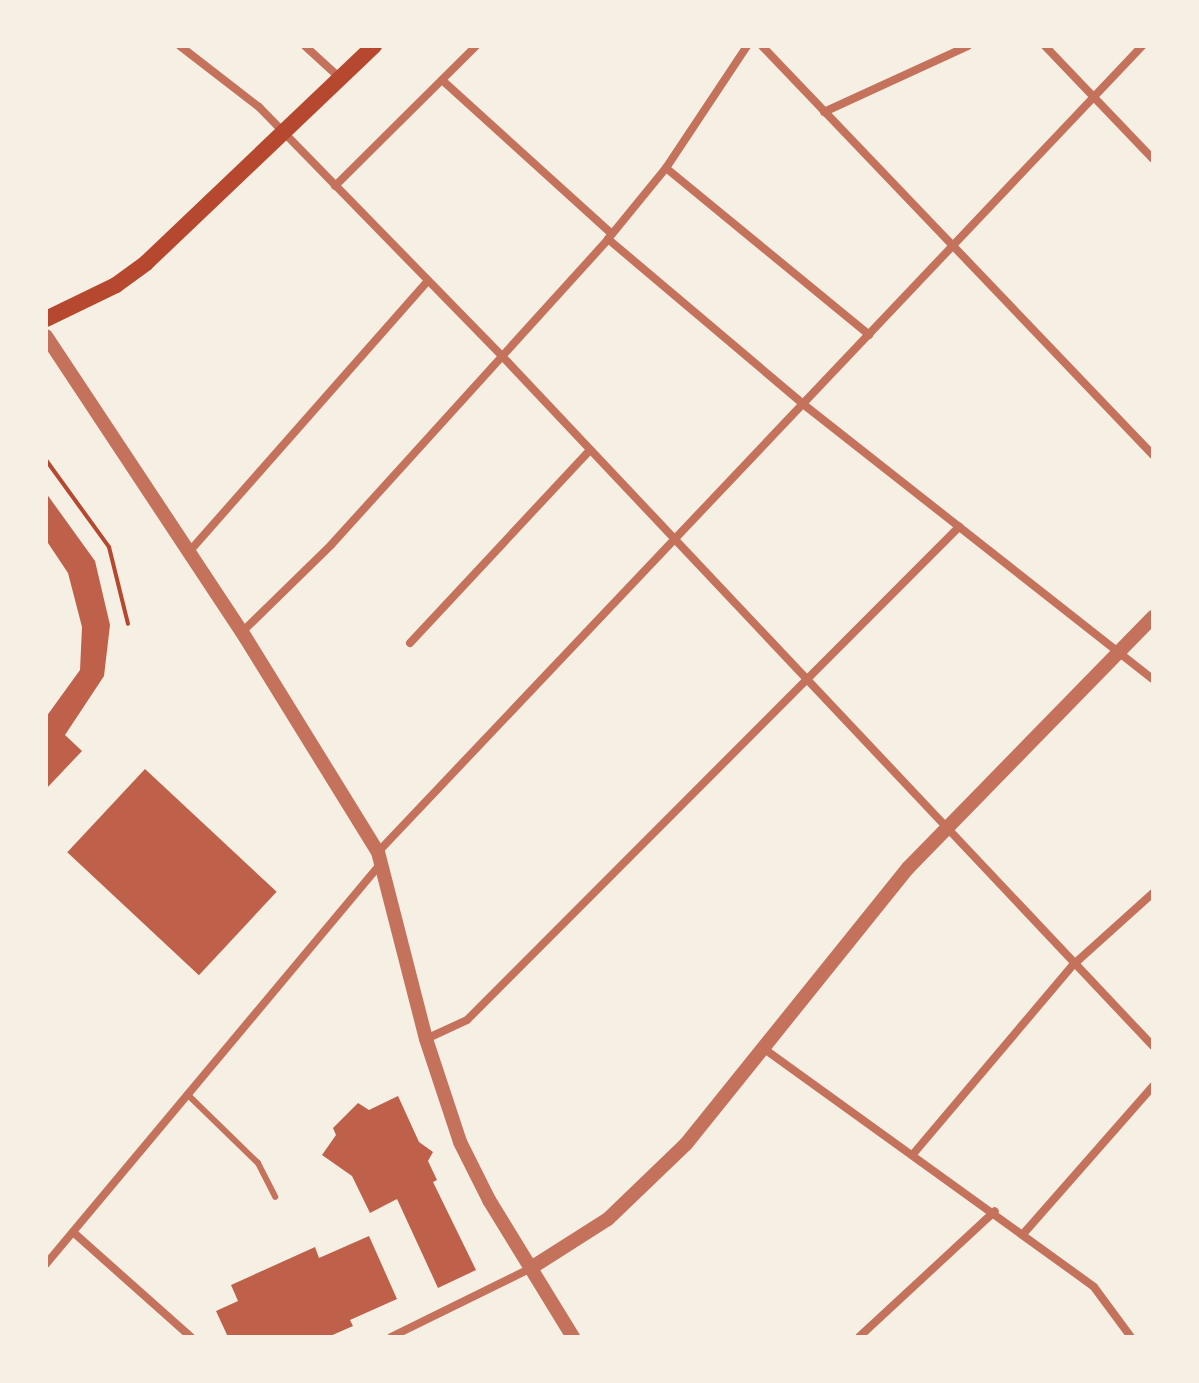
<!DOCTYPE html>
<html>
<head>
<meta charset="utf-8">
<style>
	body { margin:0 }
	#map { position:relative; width:1199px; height:1383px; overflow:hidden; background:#f6efe4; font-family:"Noto Serif",serif }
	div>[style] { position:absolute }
	.building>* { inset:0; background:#bf614a; transform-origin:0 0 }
	.path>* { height:4px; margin:-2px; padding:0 2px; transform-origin:2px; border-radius:2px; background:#b5482f }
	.service>* { height:6px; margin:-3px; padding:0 3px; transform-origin:3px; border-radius:3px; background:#c5725c }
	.minor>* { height:8px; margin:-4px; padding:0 4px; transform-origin:4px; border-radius:4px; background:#c5725c }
	.tertiary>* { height:14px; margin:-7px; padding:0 7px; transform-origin:7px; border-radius:7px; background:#c5725c }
	.secondary>* { height:16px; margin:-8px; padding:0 8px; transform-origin:8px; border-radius:8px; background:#b5482f }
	span { translate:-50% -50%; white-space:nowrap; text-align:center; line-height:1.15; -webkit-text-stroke:8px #f6efe4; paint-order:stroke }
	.frame { position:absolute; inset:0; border:48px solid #f6efe4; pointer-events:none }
</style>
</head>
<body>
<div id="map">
	<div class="building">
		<div style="clip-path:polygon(46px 493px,95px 561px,110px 625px,104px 676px,65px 735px,82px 751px,46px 789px,46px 717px,80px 670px,82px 627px,68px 573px,46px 540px)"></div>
		<div style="left:145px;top:769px;width:180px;height:114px;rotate:43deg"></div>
		<div style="clip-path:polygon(398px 1096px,419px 1142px,433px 1152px,428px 1161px,437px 1180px,433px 1182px,476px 1270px,438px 1288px,397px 1199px,370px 1213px,352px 1176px,322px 1155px,336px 1135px,333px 1128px,358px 1103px,369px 1110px)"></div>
		<div style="clip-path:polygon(369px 1236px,397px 1299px,350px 1320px,353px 1326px,328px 1337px,228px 1337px,216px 1311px,238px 1301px,231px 1285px,315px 1247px,319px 1258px)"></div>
	</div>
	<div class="path">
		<div style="left:46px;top:460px;width:107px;rotate:54.1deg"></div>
		<div style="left:109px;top:547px;width:79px;rotate:76.1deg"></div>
	</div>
	<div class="service">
		<div style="left:187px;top:1094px;width:99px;rotate:44.2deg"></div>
		<div style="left:258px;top:1163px;width:38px;rotate:63deg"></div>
	</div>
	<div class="minor">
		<div style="left:180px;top:46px;width:100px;rotate:37.7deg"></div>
		<div style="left:259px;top:107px;width:348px;rotate:45.7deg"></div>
		<div style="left:502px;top:356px;width:949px;rotate:46.67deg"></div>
		<div style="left:305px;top:46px;width:47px;rotate:42.4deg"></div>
		<div style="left:762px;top:46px;width:566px;rotate:46.29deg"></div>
		<div style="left:1045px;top:46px;width:156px;rotate:46.3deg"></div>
		<div style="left:442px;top:80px;width:229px;rotate:42.2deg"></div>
		<div style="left:824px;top:112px;width:158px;rotate:-24.6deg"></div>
		<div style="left:666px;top:168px;width:263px;rotate:39.4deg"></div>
		<div style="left:335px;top:186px;width:199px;rotate:-44.8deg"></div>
		<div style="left:608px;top:239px;width:255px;rotate:40.2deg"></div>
		<div style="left:803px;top:404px;width:445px;rotate:38.2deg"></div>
		<div style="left:188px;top:553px;width:363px;rotate:-48.6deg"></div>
		<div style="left:242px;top:632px;width:124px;rotate:-44.3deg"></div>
		<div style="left:331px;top:545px;width:413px;rotate:-47.8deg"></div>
		<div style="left:608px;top:239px;width:92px;rotate:-50.8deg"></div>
		<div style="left:666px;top:168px;width:146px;rotate:-56.4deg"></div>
		<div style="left:410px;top:643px;width:264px;rotate:-47deg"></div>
		<div style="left:378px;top:852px;width:1111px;rotate:-46.53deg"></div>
		<div style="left:426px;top:1039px;width:45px;rotate:-24.9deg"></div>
		<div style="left:467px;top:1020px;width:697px;rotate:-45.06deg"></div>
		<div style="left:763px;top:1048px;width:408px;rotate:35.8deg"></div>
		<div style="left:1094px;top:1287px;width:62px;rotate:53.5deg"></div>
		<div style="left:914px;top:1153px;width:246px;rotate:-49.8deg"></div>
		<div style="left:1073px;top:965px;width:108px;rotate:-42deg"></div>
		<div style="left:73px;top:1232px;width:158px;rotate:41.7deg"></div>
		<div style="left:1024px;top:1233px;width:196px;rotate:-48.7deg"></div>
		<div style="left:46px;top:1264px;width:524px;rotate:-50.11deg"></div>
		<div style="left:391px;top:1337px;width:156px;rotate:-26.2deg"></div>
		<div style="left:859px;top:1337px;width:185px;rotate:-42.8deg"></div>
	</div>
	<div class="tertiary">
		<div style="left:46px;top:336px;width:355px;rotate:56.5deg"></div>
		<div style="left:242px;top:632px;width:259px;rotate:58.3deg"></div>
		<div style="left:378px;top:852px;width:193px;rotate:75.6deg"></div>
		<div style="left:426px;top:1039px;width:108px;rotate:71.7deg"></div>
		<div style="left:460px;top:1142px;width:65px;rotate:63.4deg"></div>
		<div style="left:489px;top:1200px;width:161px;rotate:58.5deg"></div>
		<div style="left:531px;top:1268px;width:91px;rotate:-32.5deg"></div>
		<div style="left:608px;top:1219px;width:108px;rotate:-43.9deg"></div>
		<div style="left:686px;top:1144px;width:354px;rotate:-51.2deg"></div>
		<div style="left:908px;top:868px;width:351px;rotate:-45.7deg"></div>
	</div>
	<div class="secondary">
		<div style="left:46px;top:319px;width:78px;rotate:-25.9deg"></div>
		<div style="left:116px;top:285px;width:37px;rotate:-36deg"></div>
		<div style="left:146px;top:263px;width:315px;rotate:-43.6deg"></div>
	</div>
	<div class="frame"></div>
</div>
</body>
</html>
